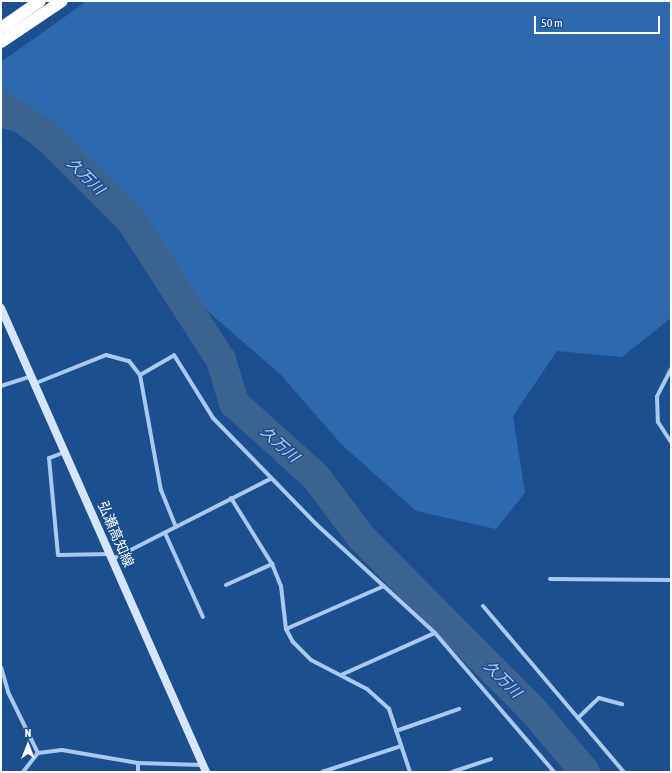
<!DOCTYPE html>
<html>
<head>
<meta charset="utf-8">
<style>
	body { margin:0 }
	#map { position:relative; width:672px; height:773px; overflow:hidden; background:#1b4f8f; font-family:"Asap Condensed","Noto Sans JP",sans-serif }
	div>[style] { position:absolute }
	.green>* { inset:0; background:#2e69ad }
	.river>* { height:30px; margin:-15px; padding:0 15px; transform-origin:15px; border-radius:15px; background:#3c6290 }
	.minor>* { height:4px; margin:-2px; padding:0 2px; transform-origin:2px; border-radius:2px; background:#a9c9ee }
	.secondary>* { height:8px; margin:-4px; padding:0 4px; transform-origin:4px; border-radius:4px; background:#d6e6fa }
	.motorway>* { height:12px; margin:-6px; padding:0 6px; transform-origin:6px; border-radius:6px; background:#fff }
	span { translate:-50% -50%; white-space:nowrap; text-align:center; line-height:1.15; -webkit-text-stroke:3px #1b4f8f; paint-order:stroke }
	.street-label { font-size:14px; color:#fff }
	.water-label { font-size:15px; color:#b5d3f5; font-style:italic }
	.frame { position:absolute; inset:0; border:2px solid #fff; pointer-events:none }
	.north { position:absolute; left:8px; top:725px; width:40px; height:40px; -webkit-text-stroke:3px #1b4f8f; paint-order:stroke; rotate:0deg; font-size:11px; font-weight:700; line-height:16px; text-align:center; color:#fff }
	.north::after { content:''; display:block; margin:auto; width:14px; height:18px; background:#fff; clip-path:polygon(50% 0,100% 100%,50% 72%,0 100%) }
	.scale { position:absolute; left:534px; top:16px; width:126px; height:18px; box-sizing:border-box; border:2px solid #fff; border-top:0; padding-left:5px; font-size:12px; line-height:14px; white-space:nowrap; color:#fff; -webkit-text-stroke:3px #1b4f8f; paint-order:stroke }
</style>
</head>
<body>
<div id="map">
	<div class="green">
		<div style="clip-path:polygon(87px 1px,671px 1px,671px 318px,622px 357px,557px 351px,513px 416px,525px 493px,496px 529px,416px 511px,341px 444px,281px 375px,156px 266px,116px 218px,19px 133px,1px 128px,1px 62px)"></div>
	</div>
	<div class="river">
		<div style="left:1px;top:105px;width:50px;rotate:33.7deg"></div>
		<div style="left:43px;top:133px;width:126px;rotate:45deg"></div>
		<div style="left:132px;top:222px;width:164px;rotate:57.2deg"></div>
		<div style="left:221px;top:360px;width:45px;rotate:73.2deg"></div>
		<div style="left:234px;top:403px;width:110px;rotate:42.1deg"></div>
		<div style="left:316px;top:477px;width:75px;rotate:53.1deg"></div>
		<div style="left:361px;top:537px;width:243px;rotate:45.2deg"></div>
		<div style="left:532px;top:709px;width:82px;rotate:49.9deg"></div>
	</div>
	<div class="minor">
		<div style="left:671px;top:369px;width:31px;rotate:117deg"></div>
		<div style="left:657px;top:397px;width:25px;rotate:88deg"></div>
		<div style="left:658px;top:422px;width:24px;rotate:57deg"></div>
		<div style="left:140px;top:375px;width:39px;rotate:-30deg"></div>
		<div style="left:174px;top:355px;width:74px;rotate:58.2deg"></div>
		<div style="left:213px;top:418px;width:148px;rotate:45.8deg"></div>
		<div style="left:316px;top:524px;width:161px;rotate:42.5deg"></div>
		<div style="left:435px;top:633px;width:183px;rotate:49.4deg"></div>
		<div style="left:36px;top:383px;width:75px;rotate:-21.8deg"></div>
		<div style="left:106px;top:355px;width:24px;rotate:15deg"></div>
		<div style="left:129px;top:361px;width:18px;rotate:52deg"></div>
		<div style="left:140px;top:375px;width:117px;rotate:79.7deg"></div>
		<div style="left:161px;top:490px;width:38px;rotate:68deg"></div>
		<div style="left:1px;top:386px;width:33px;rotate:-18deg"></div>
		<div style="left:65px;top:452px;width:17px;rotate:159deg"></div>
		<div style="left:49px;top:458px;width:97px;rotate:84.7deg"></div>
		<div style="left:58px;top:555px;width:53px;rotate:-1.1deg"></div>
		<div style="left:231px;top:498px;width:78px;rotate:58.2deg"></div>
		<div style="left:272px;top:564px;width:24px;rotate:68deg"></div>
		<div style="left:281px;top:586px;width:43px;rotate:83.4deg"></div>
		<div style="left:286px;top:629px;width:15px;rotate:62deg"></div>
		<div style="left:293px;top:642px;width:25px;rotate:45deg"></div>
		<div style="left:311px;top:660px;width:63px;rotate:27.4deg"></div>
		<div style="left:367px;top:689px;width:30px;rotate:42deg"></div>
		<div style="left:389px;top:709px;width:66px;rotate:71.6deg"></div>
		<div style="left:165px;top:533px;width:92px;rotate:65.7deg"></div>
		<div style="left:113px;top:559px;width:176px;rotate:-27deg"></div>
		<div style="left:550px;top:579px;width:121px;rotate:0.5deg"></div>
		<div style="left:226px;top:585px;width:51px;rotate:-24.5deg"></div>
		<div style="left:483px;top:606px;width:218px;rotate:49.7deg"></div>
		<div style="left:286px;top:629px;width:107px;rotate:-23.7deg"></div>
		<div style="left:1px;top:667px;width:26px;rotate:74deg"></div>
		<div style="left:8px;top:692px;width:68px;rotate:63.8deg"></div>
		<div style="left:38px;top:753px;width:24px;rotate:-7deg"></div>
		<div style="left:62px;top:750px;width:77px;rotate:9.7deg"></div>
		<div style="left:138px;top:763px;width:64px;rotate:1.8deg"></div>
		<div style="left:341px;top:675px;width:103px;rotate:-24.1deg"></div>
		<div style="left:578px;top:718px;width:29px;rotate:-44deg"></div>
		<div style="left:599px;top:698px;width:24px;rotate:15deg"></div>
		<div style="left:396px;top:731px;width:67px;rotate:-19.2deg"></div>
		<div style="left:138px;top:763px;width:9px;rotate:90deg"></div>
		<div style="left:23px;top:772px;width:24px;rotate:-52deg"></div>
		<div style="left:322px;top:772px;width:83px;rotate:-18.2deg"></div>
		<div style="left:452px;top:772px;width:41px;rotate:-18.4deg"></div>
	</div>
	<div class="secondary">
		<div style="left:1px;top:308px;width:507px;rotate:66.16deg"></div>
	</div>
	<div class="motorway">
		<div style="left:1px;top:28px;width:47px;rotate:-34.7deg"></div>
		<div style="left:1px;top:42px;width:73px;rotate:-33.9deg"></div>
	</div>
	<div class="street-label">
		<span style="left:116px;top:534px;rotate:67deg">弘瀬高知線</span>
	</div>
	<div class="water-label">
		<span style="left:86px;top:176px;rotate:45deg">久万川</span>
		<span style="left:280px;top:444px;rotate:42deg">久万川</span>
		<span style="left:503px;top:679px;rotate:45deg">久万川</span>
	</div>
	<div class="frame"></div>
	<div class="north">N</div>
	<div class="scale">50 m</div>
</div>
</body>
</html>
